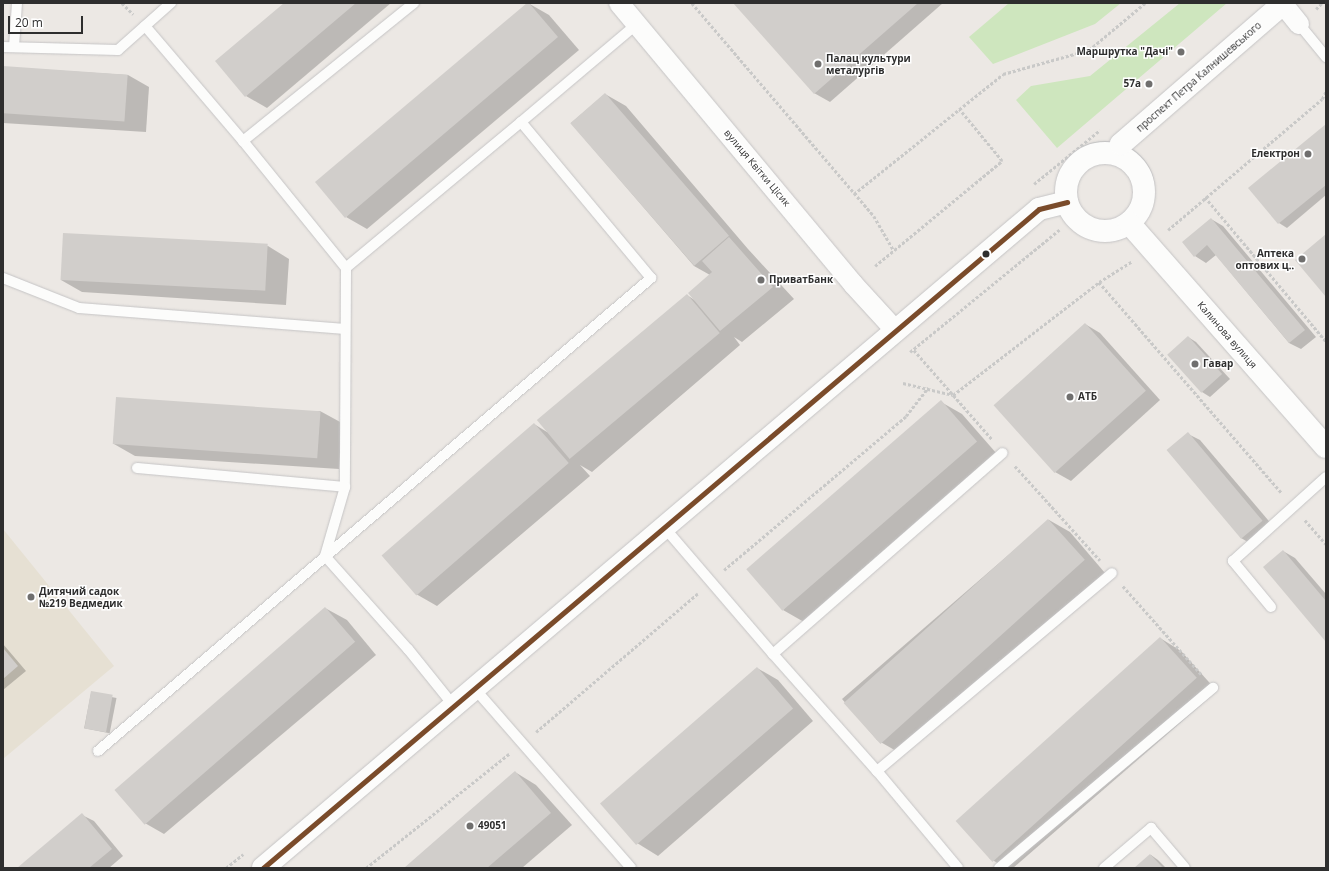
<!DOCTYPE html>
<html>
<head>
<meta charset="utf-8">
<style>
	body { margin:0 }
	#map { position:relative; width:1329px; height:871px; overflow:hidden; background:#ece8e4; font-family:"Open Sans",sans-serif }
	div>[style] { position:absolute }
	.education>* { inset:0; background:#e6e0d3 }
	.green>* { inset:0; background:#cee6be }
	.shadow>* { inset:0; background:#0003; transform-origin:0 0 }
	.building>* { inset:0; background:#d1cecb; transform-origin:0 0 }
	.path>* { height:2.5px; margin-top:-1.25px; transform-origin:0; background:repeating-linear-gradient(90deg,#c9c9c8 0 3px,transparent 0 5px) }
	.path>.ring { margin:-1.25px; padding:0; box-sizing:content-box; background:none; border:2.5px solid #c9c9c8; border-radius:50% }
	.roads { filter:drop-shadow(0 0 1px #c5c4c5) drop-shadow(0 0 1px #c5c4c5) }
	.lane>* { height:10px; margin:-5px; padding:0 5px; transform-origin:5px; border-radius:5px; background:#fcfcfb }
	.street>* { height:20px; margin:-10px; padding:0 10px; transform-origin:10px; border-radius:10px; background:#fcfcfb }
	.secondary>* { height:22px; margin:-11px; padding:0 11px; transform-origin:11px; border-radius:11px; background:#fcfcfb }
	.secondary>.ring { margin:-11px; padding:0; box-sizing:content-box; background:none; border:22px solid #fcfcfb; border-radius:50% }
	.bus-1>* { height:5px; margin:-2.5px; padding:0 2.5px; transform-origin:2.5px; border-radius:2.5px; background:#7a4b2a }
	.dots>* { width:11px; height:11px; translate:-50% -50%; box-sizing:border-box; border:2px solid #fff; border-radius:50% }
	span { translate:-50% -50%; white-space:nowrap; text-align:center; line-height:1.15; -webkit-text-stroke:3px #fff; paint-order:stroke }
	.poi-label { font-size:10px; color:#2e2e2e; font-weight:700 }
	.right { translate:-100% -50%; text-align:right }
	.left { translate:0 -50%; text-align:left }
	.street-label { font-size:10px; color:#2e2e2e }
	.frame { position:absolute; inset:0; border:4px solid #2e2e2e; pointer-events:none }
	.scale { position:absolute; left:8px; top:16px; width:75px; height:18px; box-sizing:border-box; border:2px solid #2e2e2e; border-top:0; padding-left:5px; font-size:12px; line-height:14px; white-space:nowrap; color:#2e2e2e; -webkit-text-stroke:3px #fff; paint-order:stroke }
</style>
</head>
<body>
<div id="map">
	<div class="education">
		<div style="clip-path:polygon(3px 529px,114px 666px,3px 759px)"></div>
	</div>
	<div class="green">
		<div style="clip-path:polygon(1009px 3px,1121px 3px,1095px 24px,993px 64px,969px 37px)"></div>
		<div style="clip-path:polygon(1180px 3px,1227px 3px,1057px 148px,1016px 100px,1031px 86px,1090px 76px)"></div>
	</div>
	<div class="shadow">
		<div style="clip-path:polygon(285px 3px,391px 3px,267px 108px,246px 96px)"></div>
		<div style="clip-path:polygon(528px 3px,549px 15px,579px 50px,367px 229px,346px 217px)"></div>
		<div style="clip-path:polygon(735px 3px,943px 3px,830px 102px,814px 93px)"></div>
		<div style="clip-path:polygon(3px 67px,128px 75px,149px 87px,146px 132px,3px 123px)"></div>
		<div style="clip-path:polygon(605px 94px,626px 106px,748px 249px,794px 299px,742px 342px,734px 337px,740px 345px,592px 472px,580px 465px,590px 476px,437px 606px,416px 594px,534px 424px,547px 432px,687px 295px,696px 301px,710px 275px,694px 266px,571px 123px)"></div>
		<div style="clip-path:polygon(1326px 125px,1326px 195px,1287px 228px,1279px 223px,1250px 189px)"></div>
		<div style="clip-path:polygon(1211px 219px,1223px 226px,1316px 337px,1301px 349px,1289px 343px,1216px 255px,1206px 263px,1195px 256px)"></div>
		<div style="clip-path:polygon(268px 246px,289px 259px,286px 305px,82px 292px,61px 280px)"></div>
		<div style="clip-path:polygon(1085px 324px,1100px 333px,1160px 400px,1071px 481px,1055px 472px)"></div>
		<div style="clip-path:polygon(1188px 337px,1196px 342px,1230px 379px,1210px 397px,1202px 392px)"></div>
		<div style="clip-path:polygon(941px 402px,962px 414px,997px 454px,804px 622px,783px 610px)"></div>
		<div style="clip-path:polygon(320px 411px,342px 423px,339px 469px,135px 456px,114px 444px)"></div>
		<div style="clip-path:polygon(1188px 434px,1200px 440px,1274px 527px,1253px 545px,1241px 538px)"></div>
		<div style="clip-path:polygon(1049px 520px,1070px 532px,1105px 573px,898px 752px,877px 740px,842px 699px)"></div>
		<div style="clip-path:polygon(1283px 551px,1295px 558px,1326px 594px,1326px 640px)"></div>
		<div style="clip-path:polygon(325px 608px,347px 620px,376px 655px,164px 834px,143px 822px)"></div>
		<div style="clip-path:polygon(1160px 638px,1181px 651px,1217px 691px,1013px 868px,1006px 868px,989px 858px)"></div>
		<div style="clip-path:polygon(3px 644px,26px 671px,3px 690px)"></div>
		<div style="clip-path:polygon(757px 668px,778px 680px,813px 721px,658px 856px,637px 843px,602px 803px)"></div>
		<div style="left:91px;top:693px;width:26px;height:36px;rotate:11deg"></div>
		<div style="clip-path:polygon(515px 772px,536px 785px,572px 825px,522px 868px,405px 868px)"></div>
		<div style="clip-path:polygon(82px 815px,94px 821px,123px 856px,109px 868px,19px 868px)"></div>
		<div style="clip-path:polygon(1151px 855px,1158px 860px,1166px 868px,1136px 868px)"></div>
	</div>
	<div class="building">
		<div style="clip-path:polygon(284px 3px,356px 3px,245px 97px,215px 61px)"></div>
		<div style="clip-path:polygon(527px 3px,529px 3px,558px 37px,345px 218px,315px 182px)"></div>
		<div style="clip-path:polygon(733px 3px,918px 3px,814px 94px)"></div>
		<div style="left:3px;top:66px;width:125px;height:47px;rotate:4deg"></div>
		<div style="left:605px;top:93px;width:189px;height:46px;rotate:49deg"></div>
		<div style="clip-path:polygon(1326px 124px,1326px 185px,1278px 224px,1248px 188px)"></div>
		<div style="clip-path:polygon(1211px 218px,1305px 330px,1289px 343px,1207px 245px,1194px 257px,1182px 242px)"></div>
		<div style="left:63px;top:233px;width:205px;height:47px;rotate:3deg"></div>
		<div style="clip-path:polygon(1326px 234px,1326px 297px,1295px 260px)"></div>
		<div style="clip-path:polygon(729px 237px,773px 287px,720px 331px,688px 293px,712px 272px,702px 261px)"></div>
		<div style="left:687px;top:294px;width:51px;height:196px;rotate:50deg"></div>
		<div style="left:1085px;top:323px;width:91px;height:123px;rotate:48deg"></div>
		<div style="left:1188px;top:336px;width:51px;height:28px;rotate:48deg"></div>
		<div style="left:116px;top:397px;width:205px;height:47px;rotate:4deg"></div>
		<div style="left:941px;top:400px;width:55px;height:258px;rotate:49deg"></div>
		<div style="left:534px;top:423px;width:53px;height:202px;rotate:49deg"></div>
		<div style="left:1188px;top:432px;width:116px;height:28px;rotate:50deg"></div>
		<div style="left:1048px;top:519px;width:55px;height:275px;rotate:48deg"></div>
		<div style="clip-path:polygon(1283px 550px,1326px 601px,1326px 642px,1263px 567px)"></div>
		<div style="left:325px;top:607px;width:46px;height:279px;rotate:49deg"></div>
		<div style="left:1160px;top:637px;width:55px;height:275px;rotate:48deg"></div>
		<div style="clip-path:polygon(3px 648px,18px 666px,3px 679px)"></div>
		<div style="left:757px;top:667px;width:55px;height:208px;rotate:49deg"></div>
		<div style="left:91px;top:691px;width:22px;height:38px;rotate:10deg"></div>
		<div style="clip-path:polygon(515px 771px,551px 813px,487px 868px,404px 868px)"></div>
		<div style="clip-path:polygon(82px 813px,112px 849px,89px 868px,17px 868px)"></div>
		<div style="clip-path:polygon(1150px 854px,1163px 868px,1134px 868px)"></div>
	</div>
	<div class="path">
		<div style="left:122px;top:3px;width:16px;rotate:45deg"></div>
		<div style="left:692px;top:3px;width:280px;rotate:49.5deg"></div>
		<div style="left:874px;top:216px;width:39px;rotate:60deg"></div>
		<div style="left:1316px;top:9px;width:8px;rotate:-45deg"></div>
		<div class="ring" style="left:1057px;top:142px;width:95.5px;height:95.5px"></div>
		<div style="left:1034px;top:184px;width:85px;rotate:-39.3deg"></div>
		<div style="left:854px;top:194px;width:191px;rotate:-38.8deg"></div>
		<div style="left:1003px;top:74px;width:89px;rotate:-15.6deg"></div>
		<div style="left:1089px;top:50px;width:73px;rotate:-40deg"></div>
		<div style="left:1205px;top:197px;width:188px;rotate:50deg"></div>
		<div style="left:1168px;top:230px;width:202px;rotate:-40.4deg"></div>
		<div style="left:1322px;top:99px;width:9px;rotate:-63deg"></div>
		<div style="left:875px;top:266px;width:165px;rotate:-39.6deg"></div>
		<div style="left:1002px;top:161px;width:67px;rotate:-129.6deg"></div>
		<div style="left:1099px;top:282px;width:279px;rotate:49.1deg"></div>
		<div style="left:914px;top:350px;width:118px;rotate:48.8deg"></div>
		<div style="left:910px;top:352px;width:193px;rotate:-39.3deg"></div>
		<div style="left:903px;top:383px;width:51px;rotate:13.5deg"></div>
		<div style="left:953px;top:395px;width:185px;rotate:-37.7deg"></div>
		<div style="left:1099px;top:282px;width:38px;rotate:-32deg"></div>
		<div style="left:1015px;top:466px;width:127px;rotate:47.9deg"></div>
		<div style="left:1305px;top:520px;width:32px;rotate:49deg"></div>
		<div style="left:724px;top:570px;width:238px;rotate:-40.2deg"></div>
		<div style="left:906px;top:416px;width:36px;rotate:-52deg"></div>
		<div style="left:1123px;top:586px;width:119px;rotate:48.4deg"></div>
		<div style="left:536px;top:732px;width:213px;rotate:-40.6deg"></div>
		<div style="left:226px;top:868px;width:22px;rotate:-39deg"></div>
		<div style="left:366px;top:868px;width:183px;rotate:-38.6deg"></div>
	</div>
	<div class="roads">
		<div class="lane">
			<div style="left:1299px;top:24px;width:43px;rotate:50.7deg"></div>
			<div style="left:3px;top:47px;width:115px;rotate:1.5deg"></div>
			<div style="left:118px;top:50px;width:71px;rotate:-41.6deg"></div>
			<div style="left:14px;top:47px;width:44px;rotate:-86.1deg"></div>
			<div style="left:521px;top:122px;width:152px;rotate:-40.2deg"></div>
			<div style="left:243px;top:141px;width:220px;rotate:-38.9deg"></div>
			<div style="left:346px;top:268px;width:219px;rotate:90.3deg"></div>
			<div style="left:345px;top:487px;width:72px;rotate:106.2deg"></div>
			<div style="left:325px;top:556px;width:125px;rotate:48.3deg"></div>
			<div style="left:408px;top:649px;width:73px;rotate:51.1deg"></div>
			<div style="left:3px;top:278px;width:82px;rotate:21.5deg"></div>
			<div style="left:79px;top:308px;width:267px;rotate:4.5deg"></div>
			<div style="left:137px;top:468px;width:209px;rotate:5.2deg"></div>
			<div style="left:664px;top:527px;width:167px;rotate:49.4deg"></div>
			<div style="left:773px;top:654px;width:157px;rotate:48.4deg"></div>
			<div style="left:877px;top:771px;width:126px;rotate:50.1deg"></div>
			<div style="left:1271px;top:607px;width:60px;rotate:-129.6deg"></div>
			<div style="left:1233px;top:561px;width:125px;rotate:-42.1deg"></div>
			<div style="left:773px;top:654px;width:305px;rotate:-41.2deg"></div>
			<div style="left:475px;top:689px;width:237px;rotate:48.9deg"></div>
			<div style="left:98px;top:751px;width:728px;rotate:-40.54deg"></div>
			<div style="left:651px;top:278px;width:203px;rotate:-129.8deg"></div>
			<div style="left:521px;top:122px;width:228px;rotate:140.2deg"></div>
			<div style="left:346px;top:268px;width:164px;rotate:-129deg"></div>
			<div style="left:243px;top:141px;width:151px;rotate:-130.4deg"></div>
			<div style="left:877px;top:771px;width:307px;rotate:-40.1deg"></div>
			<div style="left:999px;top:868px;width:280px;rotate:-40.1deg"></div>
			<div style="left:1104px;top:868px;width:62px;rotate:-40.4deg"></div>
			<div style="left:1151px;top:828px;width:52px;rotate:49.6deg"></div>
		</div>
		<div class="street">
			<div style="left:619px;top:3px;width:366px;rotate:50.2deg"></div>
			<div style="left:853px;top:284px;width:64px;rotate:47.5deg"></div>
			<div style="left:1282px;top:3px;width:27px;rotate:51deg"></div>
		</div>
		<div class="secondary">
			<div class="ring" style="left:1066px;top:153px;width:56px;height:56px"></div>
			<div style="left:1118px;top:154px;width:10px;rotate:-73deg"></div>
			<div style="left:1121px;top:144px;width:216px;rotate:-40.9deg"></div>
			<div style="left:1129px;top:223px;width:298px;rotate:48.7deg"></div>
			<div style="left:263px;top:868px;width:1018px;rotate:-40.34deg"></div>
			<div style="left:1039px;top:209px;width:29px;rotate:-14deg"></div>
		</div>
	</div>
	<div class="bus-1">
		<div style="left:263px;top:868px;width:1018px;rotate:-40.34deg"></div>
		<div style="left:1039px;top:209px;width:29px;rotate:-14deg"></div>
	</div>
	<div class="dots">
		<div style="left:1181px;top:52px;background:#706f6e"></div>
		<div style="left:818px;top:64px;background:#706f6e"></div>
		<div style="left:1149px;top:84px;background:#706f6e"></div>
		<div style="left:1308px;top:154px;background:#706f6e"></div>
		<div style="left:986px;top:254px;background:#2e2e2e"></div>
		<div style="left:1302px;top:259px;background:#706f6e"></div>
		<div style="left:761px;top:280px;background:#706f6e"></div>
		<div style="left:1195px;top:364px;background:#706f6e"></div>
		<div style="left:1070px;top:397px;background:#706f6e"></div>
		<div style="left:31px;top:597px;background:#706f6e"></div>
		<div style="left:470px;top:826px;background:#706f6e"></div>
	</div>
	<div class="poi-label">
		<span class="right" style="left:1173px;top:52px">Маршрутка "Дачі"</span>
		<span class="left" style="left:826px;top:64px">Палац культури<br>металургів</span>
		<span class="right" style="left:1141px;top:84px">57а</span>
		<span class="right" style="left:1300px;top:154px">Електрон</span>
		<span class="right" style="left:1294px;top:259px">Аптека<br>оптових ц‥</span>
		<span class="left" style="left:769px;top:280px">ПриватБанк</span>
		<span class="left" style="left:1203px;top:364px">Гавар</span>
		<span class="left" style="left:1078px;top:397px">АТБ</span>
		<span class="left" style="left:39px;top:597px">Дитячий садок<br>№219 Ведмедик</span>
		<span class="left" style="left:478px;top:826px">49051</span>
	</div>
	<div class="street-label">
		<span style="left:1199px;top:77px;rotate:-41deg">проспект Петра Калнишевського</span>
		<span style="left:757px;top:168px;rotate:50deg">вулиця Квітки Цісик</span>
		<span style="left:1227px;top:335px;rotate:49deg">Калинова вулиця</span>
	</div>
	<div class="frame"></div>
	<div class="scale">20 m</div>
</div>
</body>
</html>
